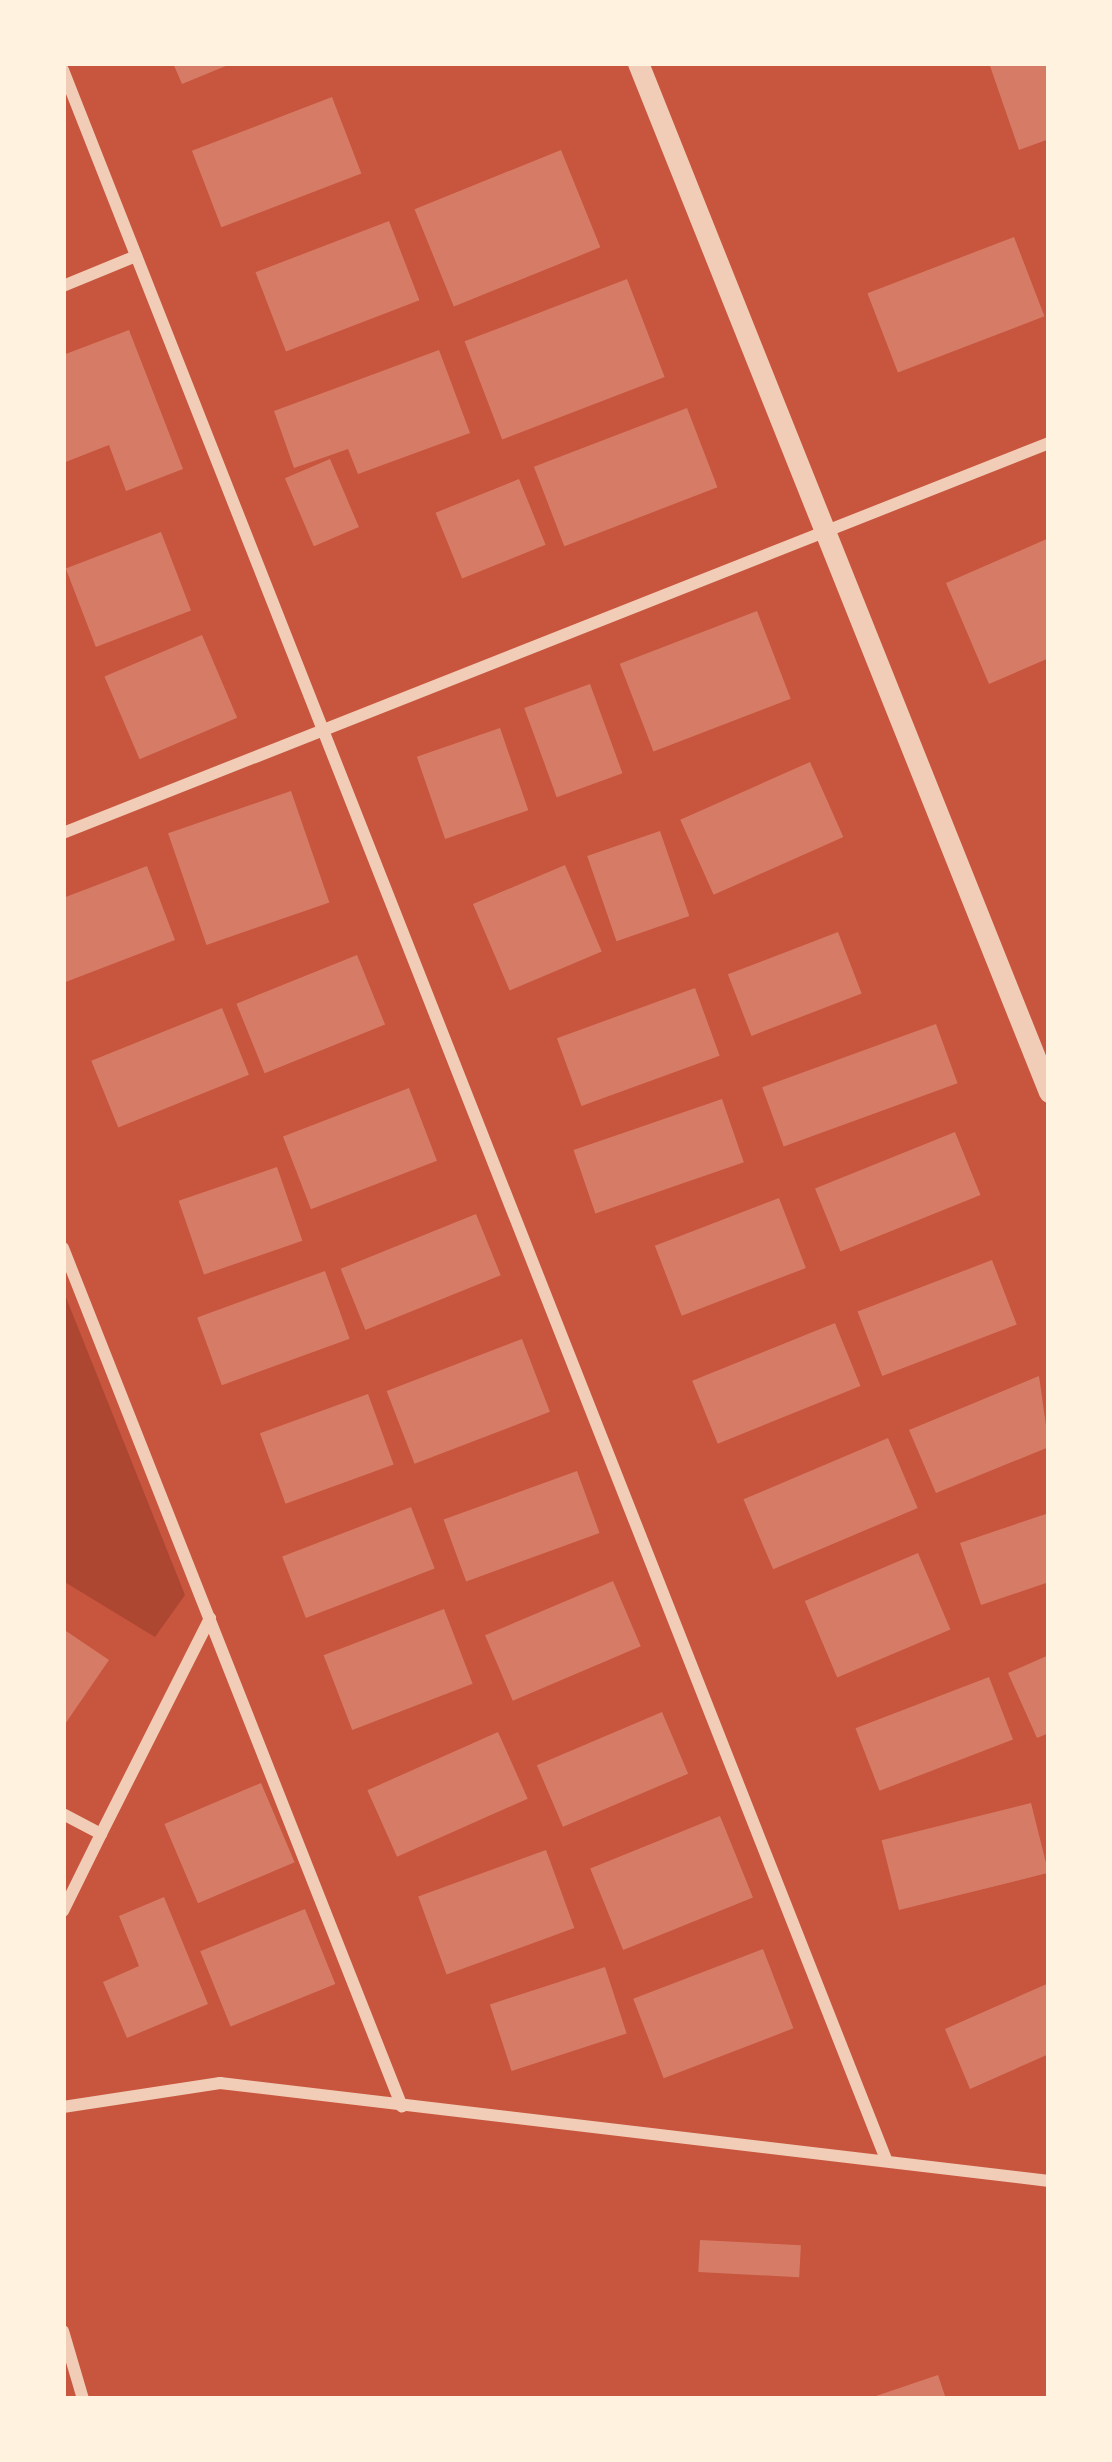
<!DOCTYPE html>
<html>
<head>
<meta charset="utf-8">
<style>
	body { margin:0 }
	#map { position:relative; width:1112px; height:2462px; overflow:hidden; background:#c8553d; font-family:"DM Sans",sans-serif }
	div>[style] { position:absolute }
	.green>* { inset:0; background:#ae4732 }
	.building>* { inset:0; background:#d67c66; transform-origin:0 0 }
	.minor>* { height:12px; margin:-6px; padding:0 6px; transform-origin:6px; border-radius:6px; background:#f1ccb7 }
	.tertiary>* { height:21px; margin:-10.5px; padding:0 10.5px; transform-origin:10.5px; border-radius:10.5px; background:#f1ccb7 }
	span { translate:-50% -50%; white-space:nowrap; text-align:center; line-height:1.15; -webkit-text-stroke:12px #fff3e0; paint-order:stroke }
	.frame { position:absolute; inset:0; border:66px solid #fff3e0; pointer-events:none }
</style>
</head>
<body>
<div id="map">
	<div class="green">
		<div style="clip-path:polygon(63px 1290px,185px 1595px,155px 1637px,63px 1581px)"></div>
	</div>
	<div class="building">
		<div style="clip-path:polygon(173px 63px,233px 63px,182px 84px)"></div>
		<div style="clip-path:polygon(989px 63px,1049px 63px,1049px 139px,1019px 150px)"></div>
		<div style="left:332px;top:97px;width:82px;height:150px;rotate:69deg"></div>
		<div style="left:561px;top:150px;width:105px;height:158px;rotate:68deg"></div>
		<div style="left:389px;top:221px;width:85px;height:143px;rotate:69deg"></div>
		<div style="left:1014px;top:237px;width:85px;height:157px;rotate:69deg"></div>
		<div style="left:627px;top:279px;width:105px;height:174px;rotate:69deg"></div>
		<div style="clip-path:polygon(129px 330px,183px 469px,126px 491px,109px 445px,63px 463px,63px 355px)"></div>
		<div style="clip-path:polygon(439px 350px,470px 433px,358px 474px,348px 449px,294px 468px,274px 411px)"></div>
		<div style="left:687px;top:408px;width:85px;height:164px;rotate:69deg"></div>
		<div style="left:330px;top:459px;width:74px;height:49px;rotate:67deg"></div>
		<div style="left:519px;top:479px;width:71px;height:90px;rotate:68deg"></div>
		<div style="left:161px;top:532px;width:84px;height:102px;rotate:69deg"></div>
		<div style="clip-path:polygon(1049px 538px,1049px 658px,989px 684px,946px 583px)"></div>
		<div style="left:757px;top:611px;width:94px;height:147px;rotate:69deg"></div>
		<div style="left:202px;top:635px;width:90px;height:106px;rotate:67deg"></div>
		<div style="left:590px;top:684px;width:95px;height:70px;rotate:70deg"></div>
		<div style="left:500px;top:728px;width:87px;height:88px;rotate:71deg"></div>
		<div style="left:810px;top:762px;width:82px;height:142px;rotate:66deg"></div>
		<div style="left:291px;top:791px;width:118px;height:130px;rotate:71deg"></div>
		<div style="left:660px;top:831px;width:90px;height:77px;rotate:71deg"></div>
		<div style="left:565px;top:865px;width:94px;height:100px;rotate:67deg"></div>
		<div style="clip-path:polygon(147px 866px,175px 940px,63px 983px,63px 898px)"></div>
		<div style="left:838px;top:932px;width:66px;height:118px;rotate:69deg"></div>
		<div style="left:357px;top:955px;width:75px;height:130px;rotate:68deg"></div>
		<div style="left:695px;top:988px;width:72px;height:147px;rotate:70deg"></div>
		<div style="left:222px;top:1008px;width:72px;height:141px;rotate:68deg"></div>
		<div style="left:936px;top:1024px;width:63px;height:185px;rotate:70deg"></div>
		<div style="left:409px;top:1088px;width:78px;height:135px;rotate:69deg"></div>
		<div style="left:722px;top:1099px;width:67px;height:157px;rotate:71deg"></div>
		<div style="left:955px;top:1132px;width:68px;height:151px;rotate:68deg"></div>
		<div style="left:277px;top:1167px;width:78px;height:104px;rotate:71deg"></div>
		<div style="left:779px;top:1198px;width:75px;height:133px;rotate:69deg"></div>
		<div style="left:476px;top:1214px;width:66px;height:146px;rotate:68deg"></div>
		<div style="left:992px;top:1260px;width:69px;height:144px;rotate:69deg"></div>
		<div style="left:325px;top:1271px;width:72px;height:136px;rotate:70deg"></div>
		<div style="left:835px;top:1323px;width:68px;height:154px;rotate:68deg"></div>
		<div style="left:522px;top:1339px;width:78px;height:145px;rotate:69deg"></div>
		<div style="clip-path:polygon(1039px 1376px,1049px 1447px,936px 1493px,909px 1430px)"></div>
		<div style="left:368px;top:1394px;width:75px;height:115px;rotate:70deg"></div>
		<div style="left:888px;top:1438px;width:76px;height:157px;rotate:67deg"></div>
		<div style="left:577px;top:1471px;width:66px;height:142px;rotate:70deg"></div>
		<div style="left:411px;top:1507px;width:66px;height:138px;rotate:69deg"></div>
		<div style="clip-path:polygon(1049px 1513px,1049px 1582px,981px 1605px,960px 1543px)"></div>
		<div style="left:918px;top:1553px;width:83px;height:123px;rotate:67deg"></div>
		<div style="left:613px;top:1581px;width:71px;height:139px;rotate:67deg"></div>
		<div style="left:444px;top:1609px;width:80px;height:129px;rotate:69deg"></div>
		<div style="clip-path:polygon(63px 1629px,109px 1660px,63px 1727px)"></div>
		<div style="clip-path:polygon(1049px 1655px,1049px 1733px,1037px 1738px,1008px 1673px)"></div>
		<div style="left:989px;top:1677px;width:67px;height:143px;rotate:69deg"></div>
		<div style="left:662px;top:1712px;width:67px;height:136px;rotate:67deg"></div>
		<div style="left:498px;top:1732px;width:73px;height:143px;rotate:66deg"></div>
		<div style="left:261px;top:1783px;width:86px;height:105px;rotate:67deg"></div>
		<div style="left:1031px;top:1803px;width:72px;height:154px;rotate:76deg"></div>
		<div style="left:720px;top:1816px;width:88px;height:140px;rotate:68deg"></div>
		<div style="left:546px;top:1850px;width:83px;height:136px;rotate:70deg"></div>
		<div style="clip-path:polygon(164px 1897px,208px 2004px,127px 2038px,103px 1982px,139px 1966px,119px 1916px)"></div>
		<div style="left:305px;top:1909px;width:81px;height:113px;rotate:68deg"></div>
		<div style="left:763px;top:1949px;width:85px;height:139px;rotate:69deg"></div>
		<div style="left:605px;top:1967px;width:70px;height:121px;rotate:72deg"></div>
		<div style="clip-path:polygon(1049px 1983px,1049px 2054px,970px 2089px,945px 2029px)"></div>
		<div style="left:700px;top:2240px;width:101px;height:32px;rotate:3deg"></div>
		<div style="clip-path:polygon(938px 2375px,946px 2399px,870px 2399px,870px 2398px)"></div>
	</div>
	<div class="minor">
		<div style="left:63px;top:70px;width:2245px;rotate:68.5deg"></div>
		<div style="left:63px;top:286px;width:79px;rotate:-22.3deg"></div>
		<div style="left:63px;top:833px;width:1060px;rotate:-21.58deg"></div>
		<div style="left:63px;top:1248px;width:923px;rotate:68.46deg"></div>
		<div style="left:63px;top:1814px;width:43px;rotate:27.8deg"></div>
		<div style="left:101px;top:1834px;width:242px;rotate:-63.2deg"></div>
		<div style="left:63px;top:1911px;width:86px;rotate:-63.7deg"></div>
		<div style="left:63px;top:2107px;width:159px;rotate:-8.7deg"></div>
		<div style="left:220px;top:2083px;width:835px;rotate:6.74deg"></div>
		<div style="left:63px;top:2331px;width:71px;rotate:73.6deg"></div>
	</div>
	<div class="tertiary">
		<div style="left:638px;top:63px;width:1108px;rotate:68.23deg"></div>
	</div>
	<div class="frame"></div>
</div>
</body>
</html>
